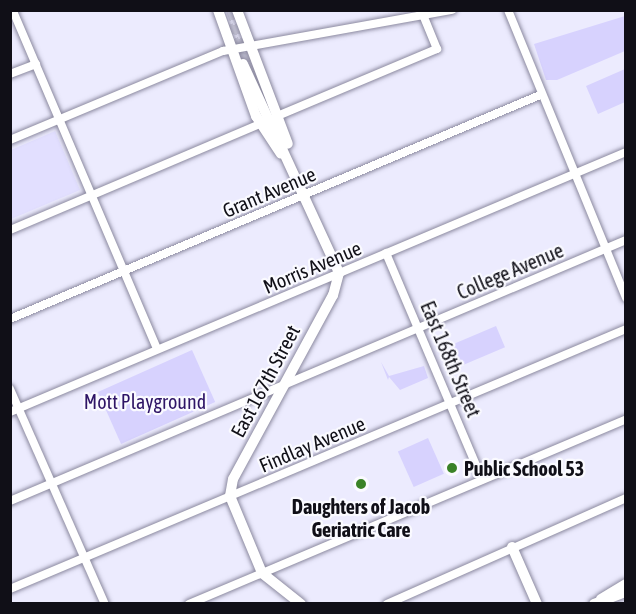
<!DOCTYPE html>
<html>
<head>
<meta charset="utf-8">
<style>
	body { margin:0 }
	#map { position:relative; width:636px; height:614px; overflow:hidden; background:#ecebfe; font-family:"Asap Condensed",sans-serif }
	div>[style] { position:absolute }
	.built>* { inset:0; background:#e2dfff }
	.green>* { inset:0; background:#d7d2fe; transform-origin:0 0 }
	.secondary-tunnel>* { height:10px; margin-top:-5px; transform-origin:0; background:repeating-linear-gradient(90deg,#cbcadb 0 10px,transparent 0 15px) }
	.roads { filter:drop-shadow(0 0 2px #8b899f) drop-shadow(0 0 2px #8b899f) }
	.street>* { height:8px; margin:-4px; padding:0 4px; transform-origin:4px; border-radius:4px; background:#fff }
	.secondary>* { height:10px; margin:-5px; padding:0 5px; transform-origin:5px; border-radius:5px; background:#fff }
	.dots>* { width:16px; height:16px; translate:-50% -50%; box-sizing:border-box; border:3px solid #fafaff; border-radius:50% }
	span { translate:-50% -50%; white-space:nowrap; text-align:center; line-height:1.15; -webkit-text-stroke:4.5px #fafaff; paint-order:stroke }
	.street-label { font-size:20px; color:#100f17 }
	.park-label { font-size:20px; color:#2e1466 }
	.poi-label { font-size:20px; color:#100f17; font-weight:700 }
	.left { translate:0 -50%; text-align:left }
	.frame { position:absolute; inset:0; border:12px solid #100f17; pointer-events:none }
</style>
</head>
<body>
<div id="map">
	<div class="built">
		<div style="clip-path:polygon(55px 131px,80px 190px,11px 219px,11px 150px)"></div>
	</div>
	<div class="green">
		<div style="clip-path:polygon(625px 16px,625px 51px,557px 80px,546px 80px,534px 44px)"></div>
		<div style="clip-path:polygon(625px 69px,625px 102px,598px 114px,586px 86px)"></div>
		<div style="left:496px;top:326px;width:23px;height:50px;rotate:67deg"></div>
		<div style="left:192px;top:350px;width:57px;height:103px;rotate:66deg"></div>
		<div style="clip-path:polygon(381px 362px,389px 376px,424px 366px,428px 378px,400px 390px,389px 377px,388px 380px)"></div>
		<div style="left:428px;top:438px;width:39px;height:33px;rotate:66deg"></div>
	</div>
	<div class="secondary-tunnel">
		<div style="left:231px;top:10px;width:57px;rotate:70.6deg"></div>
		<div style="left:228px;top:25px;width:42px;rotate:69deg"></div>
	</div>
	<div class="roads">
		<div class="street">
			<div style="left:508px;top:10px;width:311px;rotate:67.7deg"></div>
			<div style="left:13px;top:11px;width:367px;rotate:66.9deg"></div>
			<div style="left:10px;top:74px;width:28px;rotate:-21deg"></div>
			<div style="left:275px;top:117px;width:176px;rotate:-22.8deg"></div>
			<div style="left:437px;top:49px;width:42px;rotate:-112.3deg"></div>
			<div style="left:10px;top:140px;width:231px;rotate:-22.7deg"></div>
			<div style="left:223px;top:51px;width:233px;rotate:-10.2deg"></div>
			<div style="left:10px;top:230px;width:276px;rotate:-23deg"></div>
			<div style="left:386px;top:253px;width:246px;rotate:67deg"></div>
			<div style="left:10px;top:319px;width:575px;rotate:-22.91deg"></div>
			<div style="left:10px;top:389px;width:235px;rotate:66.2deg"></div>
			<div style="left:10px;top:412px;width:669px;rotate:-22.88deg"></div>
			<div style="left:10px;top:501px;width:669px;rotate:-22.96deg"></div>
			<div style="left:10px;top:589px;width:669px;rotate:-22.88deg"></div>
			<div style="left:189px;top:604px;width:475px;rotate:-22.9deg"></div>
			<div style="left:387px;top:604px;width:261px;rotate:-23.9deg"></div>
		</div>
		<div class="secondary">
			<div style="left:218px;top:10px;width:113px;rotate:70.3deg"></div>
			<div style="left:256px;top:116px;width:45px;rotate:56.7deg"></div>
			<div style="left:237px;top:10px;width:143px;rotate:69.2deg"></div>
			<div style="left:10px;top:12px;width:4px;rotate:-27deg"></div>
			<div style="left:243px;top:64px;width:230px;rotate:65.3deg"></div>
			<div style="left:339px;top:273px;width:23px;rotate:105deg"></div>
			<div style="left:333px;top:295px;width:209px;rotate:118.5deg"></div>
			<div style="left:233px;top:479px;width:17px;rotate:100deg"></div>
			<div style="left:230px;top:496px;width:83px;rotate:67.4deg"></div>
			<div style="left:262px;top:573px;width:50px;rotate:38.5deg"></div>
			<div style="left:512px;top:547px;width:62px;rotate:66.3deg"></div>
			<div style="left:601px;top:599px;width:29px;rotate:-31deg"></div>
			<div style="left:594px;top:604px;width:34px;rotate:-21deg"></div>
		</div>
	</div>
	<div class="dots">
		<div style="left:452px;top:468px;background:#3a8227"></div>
		<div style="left:361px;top:484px;background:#3a8227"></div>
	</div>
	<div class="street-label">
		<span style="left:269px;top:192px;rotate:-23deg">Grant Avenue</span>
		<span style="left:312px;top:267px;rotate:-23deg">Morris Avenue</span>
		<span style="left:510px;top:271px;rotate:-23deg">College Avenue</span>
		<span style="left:451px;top:359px;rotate:67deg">East 168th Street</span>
		<span style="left:265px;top:381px;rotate:-62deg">East 167th Street</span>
		<span style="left:312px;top:444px;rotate:-23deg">Findlay Avenue</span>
	</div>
	<div class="park-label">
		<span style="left:145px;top:401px">Mott Playground</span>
	</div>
	<div class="poi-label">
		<span class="left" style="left:464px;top:468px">Public School 53</span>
		<span style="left:361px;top:518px">Daughters of Jacob<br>Geriatric Care</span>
	</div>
	<div class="frame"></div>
</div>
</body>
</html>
